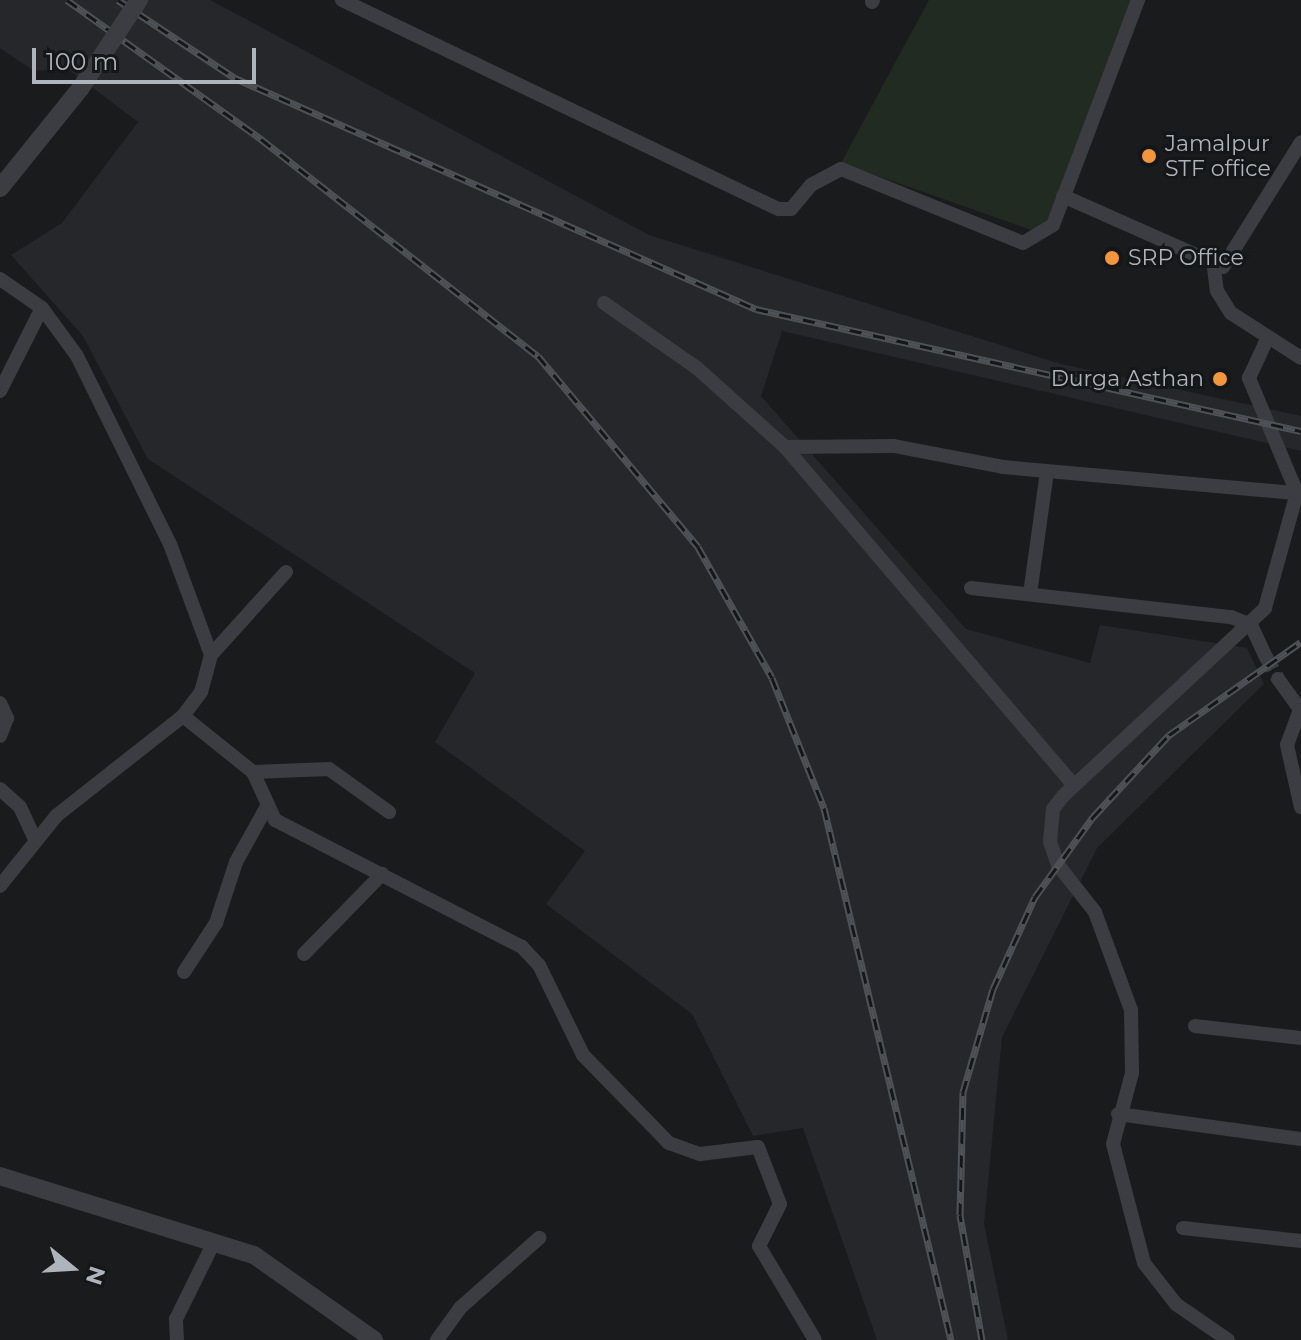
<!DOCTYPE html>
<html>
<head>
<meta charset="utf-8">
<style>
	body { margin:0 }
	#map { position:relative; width:1301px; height:1340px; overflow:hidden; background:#1a1b1d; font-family:Montserrat,sans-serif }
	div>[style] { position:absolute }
	.built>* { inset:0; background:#26272a }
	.green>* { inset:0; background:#222b22 }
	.minor-tunnel>* { height:14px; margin-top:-7px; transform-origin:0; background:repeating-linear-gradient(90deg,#373a3d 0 14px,transparent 0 21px) }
	.minor>* { height:14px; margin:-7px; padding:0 7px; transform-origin:7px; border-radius:7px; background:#3b3d42 }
	.tertiary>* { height:18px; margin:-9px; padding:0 9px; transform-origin:9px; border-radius:9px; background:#3b3d42 }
	.rail>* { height:7px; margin-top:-3.5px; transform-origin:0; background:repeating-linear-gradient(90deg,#151618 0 12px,#4e5257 0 24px); box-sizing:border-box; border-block:2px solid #4e5257 }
	.tertiary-bridge>* { height:18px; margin:-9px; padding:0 9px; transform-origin:9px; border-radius:9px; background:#3b3d42 }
	.dots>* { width:22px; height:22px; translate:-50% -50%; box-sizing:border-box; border:4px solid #151618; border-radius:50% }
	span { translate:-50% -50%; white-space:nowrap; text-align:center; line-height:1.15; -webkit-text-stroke:6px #151618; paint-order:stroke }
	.poi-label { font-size:22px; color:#adb4bc }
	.left { translate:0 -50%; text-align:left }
	.right { translate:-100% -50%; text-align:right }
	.north { position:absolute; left:32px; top:1228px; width:80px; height:80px; -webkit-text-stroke:6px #151618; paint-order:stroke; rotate:108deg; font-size:22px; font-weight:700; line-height:32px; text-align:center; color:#adb4bc }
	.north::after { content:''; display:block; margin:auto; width:28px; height:36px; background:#adb4bc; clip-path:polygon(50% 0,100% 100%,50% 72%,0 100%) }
	.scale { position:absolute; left:32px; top:48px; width:224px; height:36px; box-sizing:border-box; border:4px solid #adb4bc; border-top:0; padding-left:10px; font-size:24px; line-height:28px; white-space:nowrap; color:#adb4bc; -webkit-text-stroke:6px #151618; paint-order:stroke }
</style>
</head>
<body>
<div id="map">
	<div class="built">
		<div style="clip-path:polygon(0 0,210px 0,649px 235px,1061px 364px,1301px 416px,1301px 451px,782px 331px,761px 396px,966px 629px,1090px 663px,1100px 625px,1247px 648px,1264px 684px,1097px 848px,1002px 1037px,984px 1224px,1008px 1340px,877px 1340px,803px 1128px,753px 1136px,692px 1014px,546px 904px,585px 851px,435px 742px,475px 673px,148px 459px,83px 336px,11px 255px,62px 223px,138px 122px,68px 69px,34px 71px,0 48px)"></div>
	</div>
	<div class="green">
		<div style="clip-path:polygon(929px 0,1141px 0,1046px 235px,841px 163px)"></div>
	</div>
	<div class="minor-tunnel">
		<div style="left:1266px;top:657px;width:25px;rotate:61deg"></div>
	</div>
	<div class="minor">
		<div style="left:342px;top:0;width:484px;rotate:25.6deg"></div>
		<div style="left:779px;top:209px;width:12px"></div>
		<div style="left:791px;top:209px;width:31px;rotate:-50deg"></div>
		<div style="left:811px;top:185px;width:34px;rotate:-28deg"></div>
		<div style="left:841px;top:169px;width:196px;rotate:22.1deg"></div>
		<div style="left:1023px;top:243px;width:35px;rotate:-31deg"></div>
		<div style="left:1053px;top:225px;width:241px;rotate:-69.3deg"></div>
		<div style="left:872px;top:2px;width:2px;rotate:-63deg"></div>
		<div style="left:1063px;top:196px;width:175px;rotate:23.9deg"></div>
		<div style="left:1223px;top:267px;width:147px;rotate:-58deg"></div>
		<div style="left:1214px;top:268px;width:23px;rotate:83deg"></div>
		<div style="left:1217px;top:291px;width:26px;rotate:58deg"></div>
		<div style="left:1231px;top:313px;width:83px;rotate:32.7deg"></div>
		<div style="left:0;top:279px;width:51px;rotate:34.6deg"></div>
		<div style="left:42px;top:308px;width:59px;rotate:53.9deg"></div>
		<div style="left:77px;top:356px;width:210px;rotate:63.7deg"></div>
		<div style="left:170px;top:544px;width:118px;rotate:69.7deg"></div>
		<div style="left:211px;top:655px;width:38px;rotate:105deg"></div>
		<div style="left:201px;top:692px;width:30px;rotate:127deg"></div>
		<div style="left:183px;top:716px;width:160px;rotate:141.8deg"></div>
		<div style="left:57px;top:815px;width:91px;rotate:128.8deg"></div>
		<div style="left:604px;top:303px;width:113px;rotate:35deg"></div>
		<div style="left:697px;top:368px;width:118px;rotate:41.9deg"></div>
		<div style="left:785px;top:447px;width:109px;rotate:-0.5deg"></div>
		<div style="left:894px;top:446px;width:111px;rotate:10.9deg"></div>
		<div style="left:1003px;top:467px;width:295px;rotate:5.1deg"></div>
		<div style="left:0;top:391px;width:93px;rotate:-63.2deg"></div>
		<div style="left:785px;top:447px;width:445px;rotate:49.5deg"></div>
		<div style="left:971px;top:588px;width:262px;rotate:6.4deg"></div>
		<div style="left:1231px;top:617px;width:22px;rotate:22deg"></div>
		<div style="left:1251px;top:625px;width:35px;rotate:65deg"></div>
		<div style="left:1030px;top:594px;width:124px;rotate:-82.1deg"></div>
		<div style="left:211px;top:655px;width:112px;rotate:-47.9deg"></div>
		<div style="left:1278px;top:679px;width:39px;rotate:54deg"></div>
		<div style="left:0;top:703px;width:17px;rotate:65deg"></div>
		<div style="left:7px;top:718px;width:19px;rotate:111deg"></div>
		<div style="left:1301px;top:707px;width:40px;rotate:110.2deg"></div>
		<div style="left:1287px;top:745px;width:64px;rotate:77.3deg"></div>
		<div style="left:183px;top:716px;width:90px;rotate:38.7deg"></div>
		<div style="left:253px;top:772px;width:53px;rotate:65.4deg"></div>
		<div style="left:275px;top:820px;width:278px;rotate:27.2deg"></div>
		<div style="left:522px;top:947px;width:25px;rotate:47deg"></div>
		<div style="left:539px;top:965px;width:100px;rotate:63.9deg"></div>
		<div style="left:583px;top:1055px;width:123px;rotate:45.7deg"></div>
		<div style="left:669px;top:1143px;width:33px;rotate:20deg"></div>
		<div style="left:700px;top:1154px;width:58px;rotate:-6.9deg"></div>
		<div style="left:758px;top:1147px;width:61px;rotate:68.9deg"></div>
		<div style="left:780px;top:1204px;width:47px;rotate:116.6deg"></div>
		<div style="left:759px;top:1246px;width:109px;rotate:59.2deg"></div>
		<div style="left:253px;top:772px;width:76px;rotate:-2.3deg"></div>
		<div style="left:329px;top:769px;width:74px;rotate:35.6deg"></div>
		<div style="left:0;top:789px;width:27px;rotate:42deg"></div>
		<div style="left:20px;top:807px;width:35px;rotate:65deg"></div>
		<div style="left:304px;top:954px;width:112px;rotate:-45.7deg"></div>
		<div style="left:184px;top:972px;width:59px;rotate:-56.9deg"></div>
		<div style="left:216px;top:923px;width:64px;rotate:-71.8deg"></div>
		<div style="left:236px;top:862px;width:62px;rotate:-60.9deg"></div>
		<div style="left:1195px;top:1026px;width:107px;rotate:6.5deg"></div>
		<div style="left:1118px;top:1114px;width:185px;rotate:7.8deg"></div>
		<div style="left:1183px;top:1228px;width:119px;rotate:6.3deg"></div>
		<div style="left:177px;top:1340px;width:21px;rotate:-93deg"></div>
		<div style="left:176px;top:1319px;width:86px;rotate:-63.7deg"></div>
		<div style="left:437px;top:1340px;width:39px;rotate:-54deg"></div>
		<div style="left:460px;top:1308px;width:106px;rotate:-41.5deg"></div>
		<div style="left:1228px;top:1340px;width:63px;rotate:-145.3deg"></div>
		<div style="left:1176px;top:1304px;width:52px;rotate:-128deg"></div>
		<div style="left:1144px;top:1263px;width:123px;rotate:-104.6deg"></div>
		<div style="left:1113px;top:1144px;width:73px;rotate:-75deg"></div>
		<div style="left:1132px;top:1073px;width:63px;rotate:-90.9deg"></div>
		<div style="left:1131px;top:1010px;width:104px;rotate:-110.2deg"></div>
		<div style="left:1095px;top:912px;width:60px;rotate:-128.2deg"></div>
		<div style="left:1058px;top:865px;width:24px;rotate:-109deg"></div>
		<div style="left:1050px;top:842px;width:33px;rotate:-85deg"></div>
		<div style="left:1053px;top:809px;width:16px;rotate:-52deg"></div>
		<div style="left:1063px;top:796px;width:276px;rotate:-42.9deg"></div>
		<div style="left:1265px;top:608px;width:119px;rotate:-74.5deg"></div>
		<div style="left:1297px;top:493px;width:125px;rotate:-112.7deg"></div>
		<div style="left:1249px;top:378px;width:45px;rotate:-65.1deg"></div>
	</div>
	<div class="tertiary">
		<div style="left:0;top:188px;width:127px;rotate:-51.1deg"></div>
		<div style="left:0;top:1176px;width:266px;rotate:17.3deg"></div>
		<div style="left:254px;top:1255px;width:147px;rotate:35.3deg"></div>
	</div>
	<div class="rail">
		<div style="left:67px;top:0;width:239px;rotate:35.6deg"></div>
		<div style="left:261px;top:139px;width:352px;rotate:38.1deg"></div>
		<div style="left:538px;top:356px;width:249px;rotate:50deg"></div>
		<div style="left:698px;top:547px;width:150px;rotate:60.5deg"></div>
		<div style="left:772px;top:678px;width:140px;rotate:68.2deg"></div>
		<div style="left:824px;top:808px;width:547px;rotate:76.57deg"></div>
		<div style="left:118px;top:0;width:141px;rotate:33.7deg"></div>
		<div style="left:235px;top:78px;width:570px;rotate:23.91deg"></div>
		<div style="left:756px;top:309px;width:558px;rotate:12.62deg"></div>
		<div style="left:982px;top:1340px;width:127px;rotate:-100deg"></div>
		<div style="left:960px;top:1215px;width:123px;rotate:-88.6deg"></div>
		<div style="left:963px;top:1092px;width:107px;rotate:-73.8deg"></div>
		<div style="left:993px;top:989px;width:101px;rotate:-65.5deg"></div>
		<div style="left:1035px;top:897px;width:99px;rotate:-54.1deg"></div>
		<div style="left:1093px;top:817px;width:112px;rotate:-47.2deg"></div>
		<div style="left:1169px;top:735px;width:161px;rotate:-35.2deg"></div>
	</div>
	<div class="tertiary-bridge">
		<div style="left:80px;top:89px;width:107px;rotate:-56.5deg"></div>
	</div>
	<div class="dots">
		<div style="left:1149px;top:156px;background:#f1953e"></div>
		<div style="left:1112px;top:258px;background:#f1953e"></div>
		<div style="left:1220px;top:379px;background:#f1953e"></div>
	</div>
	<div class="poi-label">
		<span class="left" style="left:1165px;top:156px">Jamalpur<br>STF office</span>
		<span class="left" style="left:1128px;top:258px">SRP Office</span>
		<span class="right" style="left:1204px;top:379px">Durga Asthan</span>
	</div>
	<div class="north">N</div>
	<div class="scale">100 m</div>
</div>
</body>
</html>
